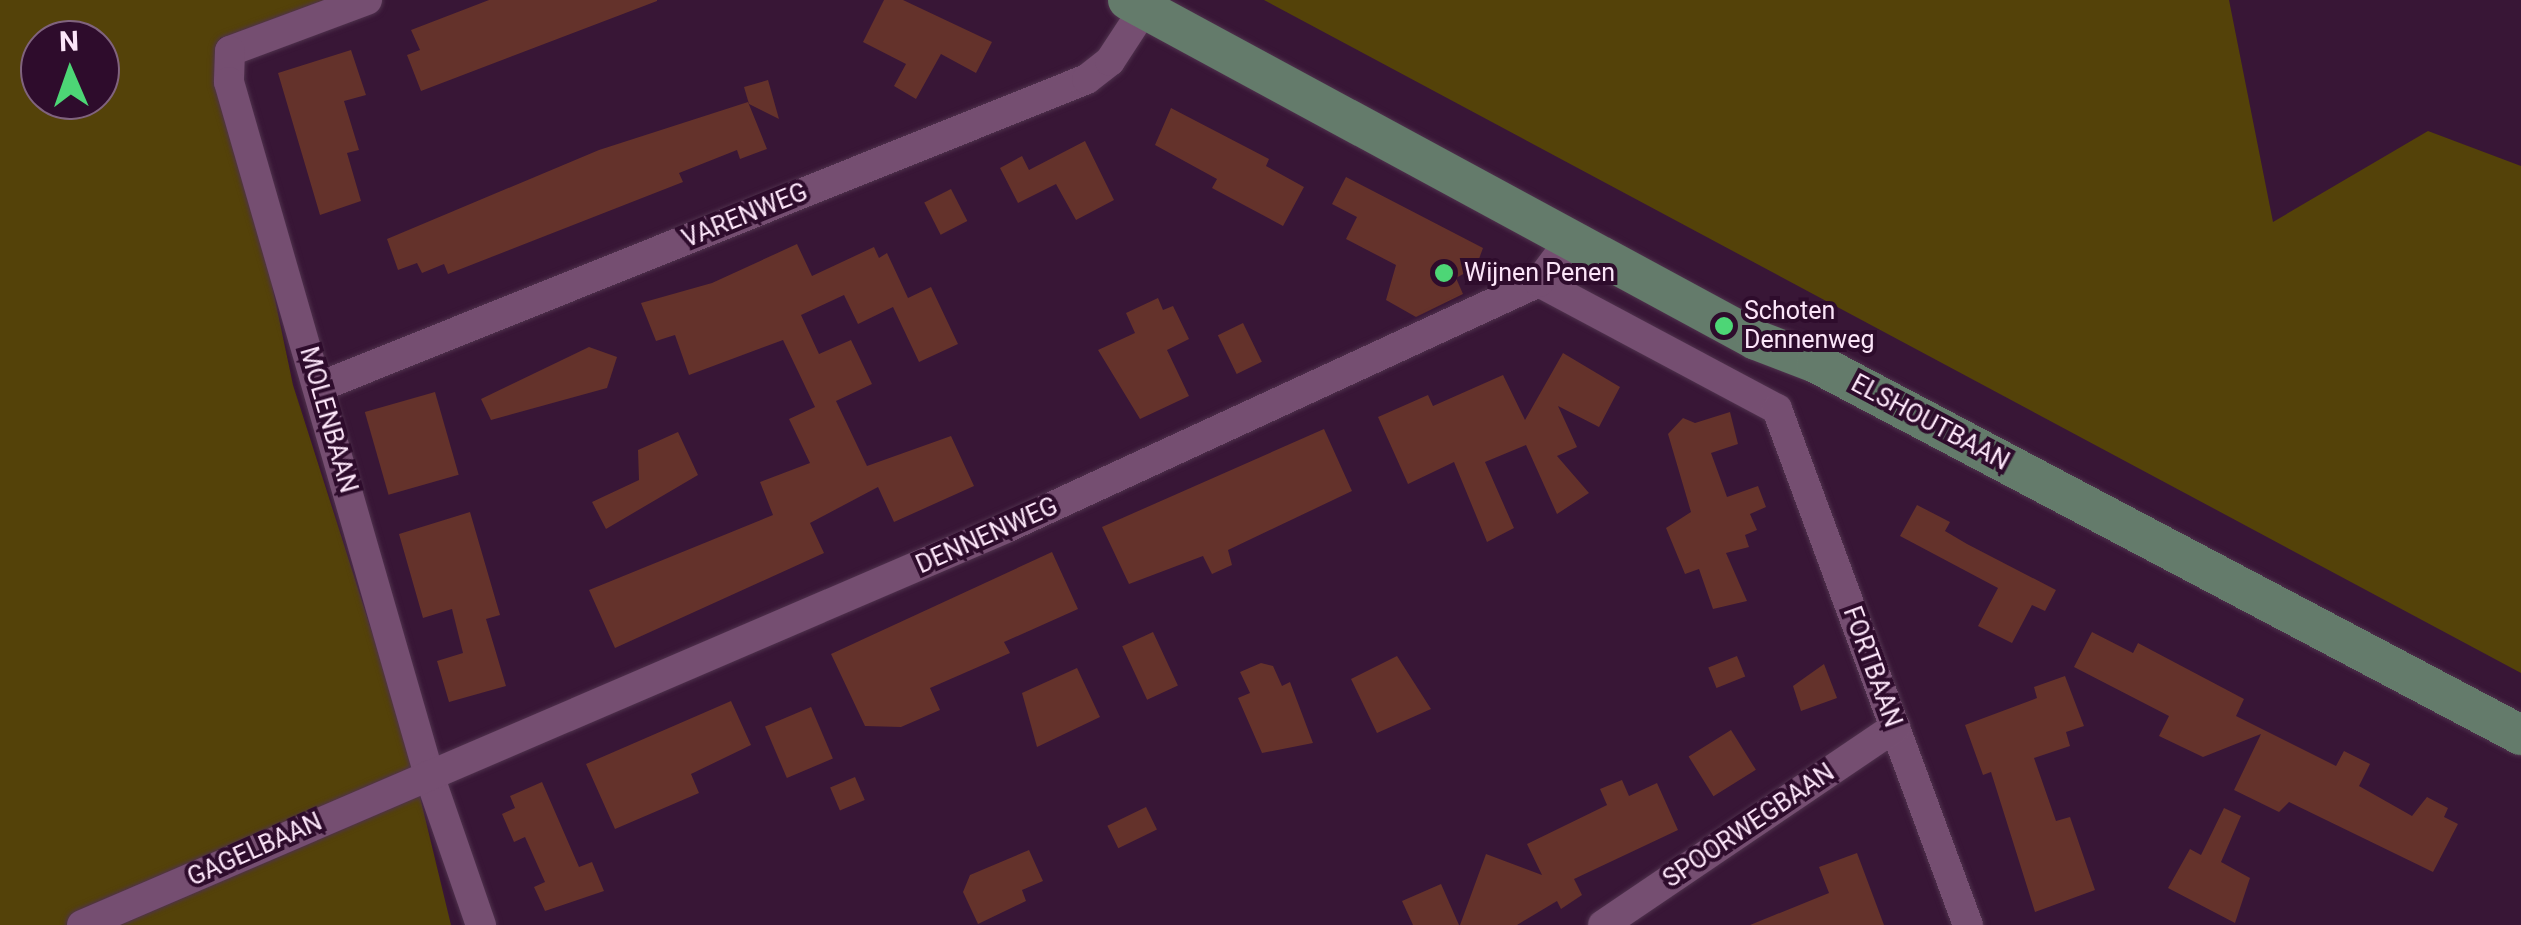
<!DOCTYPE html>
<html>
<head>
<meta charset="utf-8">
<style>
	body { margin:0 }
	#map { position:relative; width:2521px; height:925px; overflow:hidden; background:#381636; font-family:Roboto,sans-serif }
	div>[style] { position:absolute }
	.green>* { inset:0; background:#544209 }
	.building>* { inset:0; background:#64322b; transform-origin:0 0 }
	.roads { filter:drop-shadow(0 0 2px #4f324d) drop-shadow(0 0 2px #4f324d) }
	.minor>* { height:30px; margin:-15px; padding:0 15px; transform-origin:15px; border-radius:15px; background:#754e71 }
	.major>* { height:40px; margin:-20px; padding:0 20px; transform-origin:20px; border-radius:20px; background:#647b6b }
	.dots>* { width:28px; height:28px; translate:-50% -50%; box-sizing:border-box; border:5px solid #2e0c2c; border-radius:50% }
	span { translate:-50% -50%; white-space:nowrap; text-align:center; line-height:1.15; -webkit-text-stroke:8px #2e0c2c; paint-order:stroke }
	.street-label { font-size:25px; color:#fce5f9 }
	.poi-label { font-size:25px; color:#fce5f9 }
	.left { translate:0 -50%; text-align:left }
	.north { position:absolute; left:20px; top:20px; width:100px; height:100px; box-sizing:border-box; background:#2e0c2c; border:2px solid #80637e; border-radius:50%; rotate:358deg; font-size:28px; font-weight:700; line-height:40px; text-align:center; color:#fce5f9 }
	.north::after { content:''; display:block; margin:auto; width:35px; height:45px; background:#4dd676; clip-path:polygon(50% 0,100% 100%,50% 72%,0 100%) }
</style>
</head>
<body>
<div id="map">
	<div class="green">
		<div style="clip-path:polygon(evenodd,0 0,370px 0,220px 38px,293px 385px,406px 739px,451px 925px,0 925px,0 0,40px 40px,100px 40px,100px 100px,40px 100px,40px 40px)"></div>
		<div style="clip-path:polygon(1264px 0,2229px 0,2273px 222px,2428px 131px,2521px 166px,2521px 673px)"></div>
	</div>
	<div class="building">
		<div style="clip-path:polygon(489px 0,657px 0,657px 1px,421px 91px,407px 55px,420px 50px,411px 30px)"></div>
		<div style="clip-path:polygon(884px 0,903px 0,992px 42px,976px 73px,941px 54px,916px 99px,894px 86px,906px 64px,863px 42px)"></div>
		<div style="clip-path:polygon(351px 50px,366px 95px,344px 101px,359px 150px,347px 153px,361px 201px,320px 215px,278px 73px)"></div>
		<div style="clip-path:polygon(768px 80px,779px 119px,749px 104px,744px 87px)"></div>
		<div style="clip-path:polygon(748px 102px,767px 149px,740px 159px,737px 150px,679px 173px,683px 182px,448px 274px,444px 264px,422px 273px,417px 263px,398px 270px,387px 239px,599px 150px)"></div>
		<div style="clip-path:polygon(1171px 108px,1269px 159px,1266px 166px,1304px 187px,1283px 226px,1212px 188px,1217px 179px,1155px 145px)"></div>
		<div style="clip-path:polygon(1085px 141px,1114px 200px,1076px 220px,1056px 184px,1018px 203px,1000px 168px,1022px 156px,1029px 170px)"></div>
		<div style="clip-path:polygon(1346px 177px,1483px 248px,1476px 267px,1456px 278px,1463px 294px,1416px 317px,1386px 300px,1396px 265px,1346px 239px,1357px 217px,1332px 204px)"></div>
		<div style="left:951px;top:189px;width:36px;height:30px;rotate:63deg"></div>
		<div style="clip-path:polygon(797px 244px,812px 276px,874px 247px,879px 258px,887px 253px,908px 298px,931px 287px,958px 344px,919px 362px,893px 307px,858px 324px,844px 295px,801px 315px,819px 354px,851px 340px,872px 384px,836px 401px,867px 466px,951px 436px,974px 486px,894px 522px,878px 487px,810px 523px,824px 553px,615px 648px,589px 590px,773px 515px,760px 482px,810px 463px,789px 419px,815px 407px,783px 340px,689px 375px,675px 335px,656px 341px,641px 303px,712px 283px)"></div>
		<div style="clip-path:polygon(1158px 298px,1163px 310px,1173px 306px,1189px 339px,1167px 350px,1189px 396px,1140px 419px,1098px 350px,1135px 333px,1126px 313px)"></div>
		<div style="left:1243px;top:323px;width:43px;height:28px;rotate:64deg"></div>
		<div style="clip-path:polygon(589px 347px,617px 357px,607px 388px,491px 420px,481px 399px)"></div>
		<div style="clip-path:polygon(1563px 353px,1620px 387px,1599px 427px,1558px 406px,1577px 447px,1557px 456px,1589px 493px,1557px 514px,1526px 445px,1485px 462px,1514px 528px,1487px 542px,1454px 462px,1408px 484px,1378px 417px,1428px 395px,1433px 406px,1503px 375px,1525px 420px)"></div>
		<div style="left:435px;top:392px;width:86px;height:73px;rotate:74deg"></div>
		<div style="clip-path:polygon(1730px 412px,1738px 444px,1711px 453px,1727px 497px,1758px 486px,1766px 507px,1750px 514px,1757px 530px,1745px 535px,1749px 547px,1726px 553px,1747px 601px,1713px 609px,1699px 569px,1685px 574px,1666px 528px,1691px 512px,1668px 434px,1683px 418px,1695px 423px)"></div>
		<div style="clip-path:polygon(1324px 429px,1352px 491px,1228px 550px,1232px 565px,1212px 574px,1203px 556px,1129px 584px,1102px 527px)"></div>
		<div style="clip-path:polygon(678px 432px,698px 475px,606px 529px,592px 502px,639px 480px,638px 450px)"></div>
		<div style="clip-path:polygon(1917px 505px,1950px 522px,1945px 531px,1967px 544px,2056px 590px,2045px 611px,2032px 605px,2012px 643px,1978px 626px,1998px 588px,1900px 536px)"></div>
		<div style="clip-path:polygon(470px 512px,500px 615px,486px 619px,506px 686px,449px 702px,437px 661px,463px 653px,452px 609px,423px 618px,399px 534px)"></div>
		<div style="clip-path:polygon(1052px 552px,1078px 609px,1004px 642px,1010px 653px,930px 688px,940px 710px,901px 727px,865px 726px,831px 654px)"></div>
		<div style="left:1153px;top:632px;width:59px;height:34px;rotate:65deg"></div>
		<div style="clip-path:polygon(2092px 632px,2133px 653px,2138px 643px,2244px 699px,2236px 716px,2336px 766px,2344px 751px,2370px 764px,2359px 786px,2412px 816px,2427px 797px,2448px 808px,2444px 817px,2458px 824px,2433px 872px,2289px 802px,2279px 812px,2234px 790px,2261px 734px,2203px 757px,2159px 736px,2169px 716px,2074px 667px)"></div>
		<div style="clip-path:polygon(1397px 656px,1431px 709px,1377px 733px,1351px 679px)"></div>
		<div style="left:1737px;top:656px;width:22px;height:31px;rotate:68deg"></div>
		<div style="clip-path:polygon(1261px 663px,1273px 666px,1282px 686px,1290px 682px,1313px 743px,1262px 753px,1238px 698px,1250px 693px,1240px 672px)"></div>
		<div style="clip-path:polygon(1824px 664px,1837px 698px,1801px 711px,1793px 686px)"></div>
		<div style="clip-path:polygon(1077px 668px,1100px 717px,1037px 747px,1022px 693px)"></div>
		<div style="clip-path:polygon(2065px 676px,2084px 726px,2066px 732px,2070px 746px,2034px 758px,2056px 821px,2070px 817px,2095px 890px,2035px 912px,1991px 772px,1983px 775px,1965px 725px,2037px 698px,2034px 687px)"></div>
		<div style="clip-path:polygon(731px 701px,751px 745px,691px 774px,699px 793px,615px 829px,586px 764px)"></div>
		<div style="left:811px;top:707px;width:56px;height:50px;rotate:67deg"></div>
		<div style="left:1731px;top:730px;width:47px;height:50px;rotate:58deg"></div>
		<div style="left:855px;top:777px;width:25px;height:27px;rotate:67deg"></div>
		<div style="clip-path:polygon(1622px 780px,1629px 796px,1657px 783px,1678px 830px,1574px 879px,1582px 895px,1561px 909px,1557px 901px,1517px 925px,1460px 925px,1486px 854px,1542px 875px,1527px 844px,1607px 805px,1600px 789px)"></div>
		<div style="clip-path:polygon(542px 782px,579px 867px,592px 862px,604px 891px,545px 911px,534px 887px,545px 882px,525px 837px,514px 842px,502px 814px,515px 808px,510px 796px)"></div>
		<div style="left:1146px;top:807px;width:25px;height:43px;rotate:64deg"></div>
		<div style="clip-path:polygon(2224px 808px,2241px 816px,2221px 862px,2250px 878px,2235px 923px,2168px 888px,2190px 849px,2201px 855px)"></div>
		<div style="clip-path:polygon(1029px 850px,1043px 881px,1022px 890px,1026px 901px,978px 924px,963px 892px,970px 875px)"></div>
		<div style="clip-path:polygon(1857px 853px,1884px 925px,1750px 925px,1829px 893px,1819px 867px)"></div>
		<div style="clip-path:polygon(1441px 884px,1459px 925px,1413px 925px,1402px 901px)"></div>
	</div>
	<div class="roads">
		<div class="minor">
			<div style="left:367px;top:0;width:146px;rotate:159.6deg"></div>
			<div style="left:230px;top:51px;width:31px;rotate:92deg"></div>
			<div style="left:229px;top:82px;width:721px;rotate:73.9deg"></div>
			<div style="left:429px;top:775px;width:159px;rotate:70.9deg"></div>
			<div style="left:1539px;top:282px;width:270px;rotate:28.1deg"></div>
			<div style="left:1777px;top:409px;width:550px;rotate:69.69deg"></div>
			<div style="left:319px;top:387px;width:827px;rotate:-21.85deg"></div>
			<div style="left:1087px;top:79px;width:29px;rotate:-38deg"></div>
			<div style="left:1110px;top:61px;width:62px;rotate:-56.8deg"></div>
			<div style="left:82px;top:925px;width:1006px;rotate:-23.25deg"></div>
			<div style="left:1006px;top:528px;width:587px;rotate:-24.78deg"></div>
			<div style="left:1539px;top:282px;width:54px;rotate:-53.3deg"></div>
			<div style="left:1603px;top:925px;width:353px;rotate:-34.1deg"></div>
		</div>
		<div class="major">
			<div style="left:1128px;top:0;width:714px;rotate:28.43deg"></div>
			<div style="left:1756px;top:340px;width:64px;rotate:21deg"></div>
			<div style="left:1816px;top:363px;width:797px;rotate:27.82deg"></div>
		</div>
	</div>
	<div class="dots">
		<div style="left:1444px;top:273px;background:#4dd676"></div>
		<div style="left:1724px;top:326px;background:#4dd676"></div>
	</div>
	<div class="street-label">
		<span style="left:745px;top:216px;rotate:-22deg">VARENWEG</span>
		<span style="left:328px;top:420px;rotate:74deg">MOLENBAAN</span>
		<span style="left:1930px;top:423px;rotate:28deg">ELSHOUTBAAN</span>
		<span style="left:987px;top:536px;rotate:-24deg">DENNENWEG</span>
		<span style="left:1872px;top:667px;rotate:70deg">FORTBAAN</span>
		<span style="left:1749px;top:826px;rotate:-34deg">SPOORWEGBAAN</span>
		<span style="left:255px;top:850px;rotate:-24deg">GAGELBAAN</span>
	</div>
	<div class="poi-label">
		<span class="left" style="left:1464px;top:273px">Wijnen Penen</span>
		<span class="left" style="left:1744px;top:326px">Schoten<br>Dennenweg</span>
	</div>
	<div class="north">N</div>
</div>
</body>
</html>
